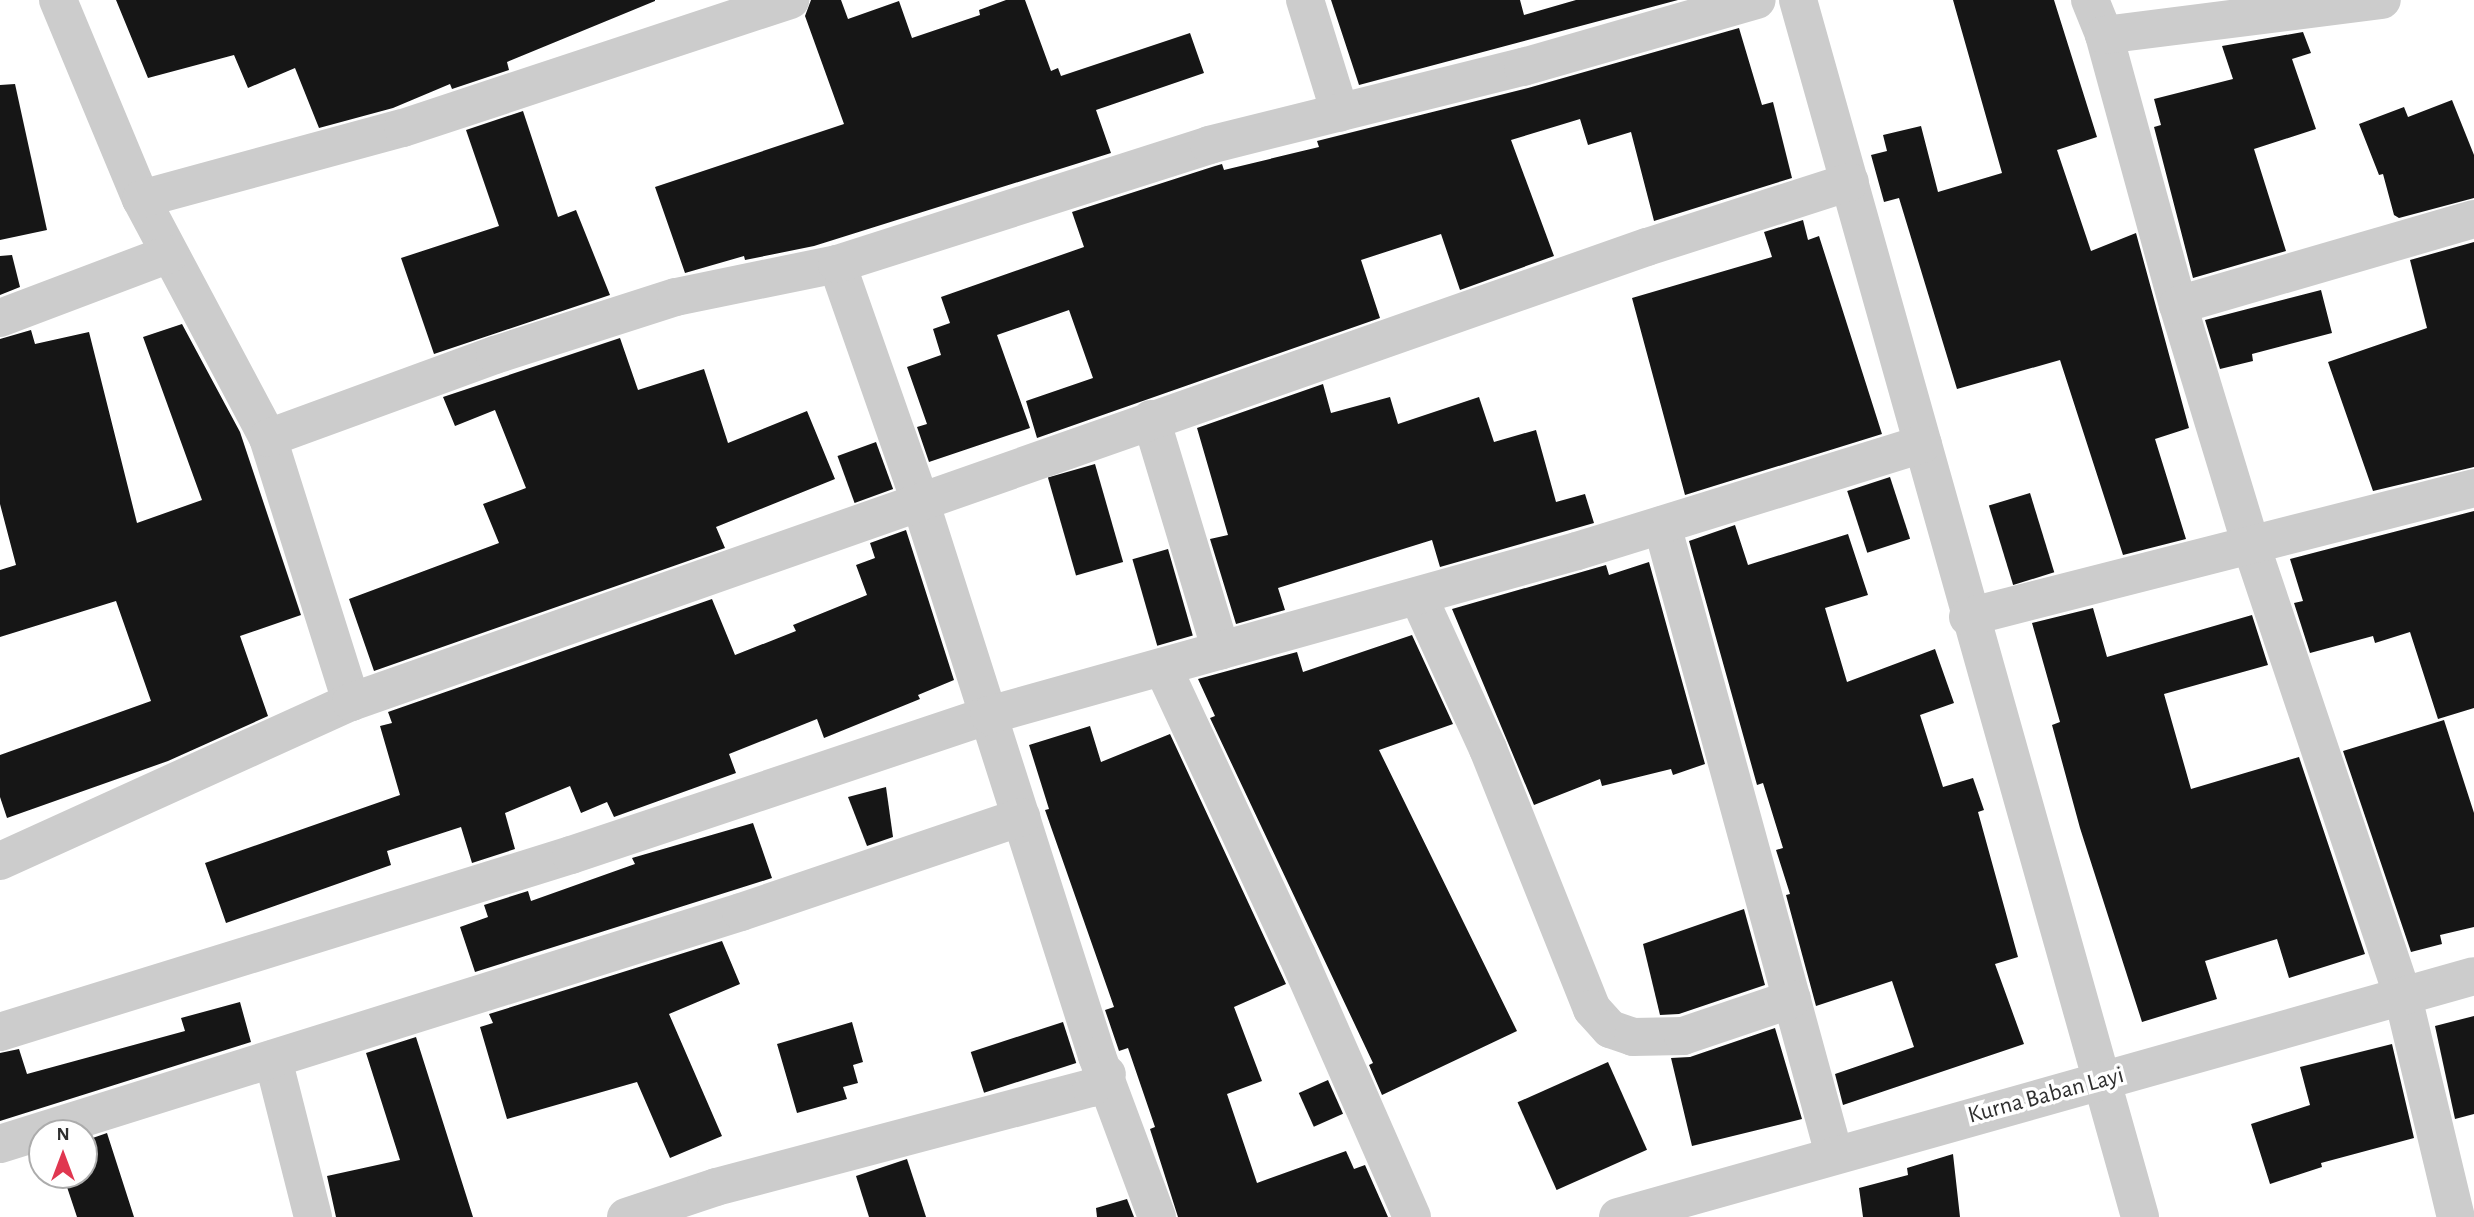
<!DOCTYPE html>
<html>
<head>
<meta charset="utf-8">
<style>
	body { margin:0 }
	#map { position:relative; width:2474px; height:1217px; overflow:hidden; background:#fff; font-family:"Alegreya Sans",sans-serif }
	div>[style] { position:absolute }
	.building>* { inset:0; background:#161616; transform-origin:0 0 }
	.street>* { height:38px; margin:-19px; padding:0 19px; transform-origin:19px; border-radius:19px; background:#ccc }
	span { translate:-50% -50%; white-space:nowrap; text-align:center; line-height:1.15; -webkit-text-stroke:7px #fff; paint-order:stroke }
	.street-label { font-size:24px; color:#2f2f2f }
	.north { position:absolute; left:28px; top:1119px; width:70px; height:70px; box-sizing:border-box; background:#fff; border:2px solid #acacac; border-radius:50%; rotate:0deg; font-size:19px; font-weight:700; line-height:28px; text-align:center; color:#2f2f2f }
	.north::after { content:''; display:block; margin:auto; width:24px; height:32px; background:#e03750; clip-path:polygon(50% 0,100% 100%,50% 72%,0 100%) }
</style>
</head>
<body>
<div id="map">
	<div class="building">
		<div style="clip-path:polygon(116px 0,655px 0,655px 1px,507px 62px,509px 70px,452px 89px,450px 84px,393px 108px,319px 128px,295px 68px,248px 88px,234px 55px,148px 78px)"></div>
		<div style="clip-path:polygon(811px 0,841px 0,848px 19px,899px 1px,912px 38px,980px 15px,979px 10px,1006px 0,1025px 0,1051px 71px,1058px 68px,1061px 76px,1190px 33px,1204px 73px,1096px 110px,1111px 153px,814px 246px,745px 260px,744px 256px,685px 273px,655px 187px,844px 124px,805px 16px)"></div>
		<div style="clip-path:polygon(1331px 0,1520px 0,1524px 15px,1576px 0,1678px 0,1359px 85px)"></div>
		<div style="clip-path:polygon(1953px 0,2054px 0,2097px 137px,2057px 150px,2091px 251px,2136px 233px,2189px 428px,2155px 439px,2186px 539px,2123px 555px,2060px 360px,1957px 389px,1899px 198px,1884px 202px,1871px 155px,1887px 151px,1883px 135px,1921px 126px,1938px 192px,2002px 173px)"></div>
		<div style="clip-path:polygon(1739px 28px,1762px 105px,1773px 102px,1792px 178px,1654px 221px,1631px 132px,1588px 145px,1580px 119px,1511px 140px,1554px 256px,1460px 290px,1441px 234px,1361px 260px,1380px 318px,1037px 438px,1026px 401px,1093px 378px,1069px 310px,997px 335px,1030px 428px,929px 462px,917px 427px,927px 424px,907px 367px,941px 355px,933px 329px,950px 323px,941px 297px,1084px 247px,1072px 212px,1215px 166px,1222px 164px,1224px 170px,1319px 147px,1317px 141px,1528px 88px)"></div>
		<div style="clip-path:polygon(2303px 32px,2311px 53px,2292px 59px,2316px 129px,2254px 149px,2286px 251px,2193px 278px,2154px 127px,2161px 125px,2154px 99px,2233px 79px,2222px 46px)"></div>
		<div style="clip-path:polygon(15px 84px,47px 230px,0 240px,0 85px)"></div>
		<div style="clip-path:polygon(2452px 100px,2474px 155px,2474px 198px,2399px 218px,2394px 215px,2383px 174px,2379px 175px,2359px 124px,2404px 107px,2408px 117px)"></div>
		<div style="clip-path:polygon(523px 111px,558px 217px,576px 210px,610px 295px,434px 354px,401px 258px,499px 226px,466px 130px)"></div>
		<div style="clip-path:polygon(1803px 220px,1808px 240px,1819px 236px,1882px 434px,1685px 495px,1632px 298px,1772px 257px,1764px 232px)"></div>
		<div style="clip-path:polygon(2474px 242px,2474px 467px,2373px 491px,2328px 362px,2427px 328px,2410px 260px)"></div>
		<div style="clip-path:polygon(12px 255px,20px 287px,0 295px,0 256px)"></div>
		<div style="clip-path:polygon(2321px 290px,2332px 333px,2252px 354px,2253px 361px,2220px 369px,2205px 320px)"></div>
		<div style="clip-path:polygon(182px 324px,240px 432px,301px 615px,240px 636px,268px 716px,168px 761px,7px 818px,0 797px,0 755px,151px 701px,116px 601px,0 637px,0 570px,16px 565px,0 504px,0 339px,31px 330px,35px 344px,89px 332px,137px 523px,202px 500px,143px 337px)"></div>
		<div style="clip-path:polygon(620px 338px,638px 390px,704px 369px,728px 443px,807px 411px,835px 479px,716px 527px,725px 548px,374px 671px,349px 599px,499px 543px,483px 504px,526px 488px,495px 410px,455px 426px,443px 397px)"></div>
		<div style="clip-path:polygon(1323px 384px,1331px 413px,1390px 397px,1398px 424px,1479px 397px,1494px 442px,1536px 430px,1556px 502px,1585px 494px,1594px 523px,1440px 567px,1432px 540px,1278px 588px,1285px 610px,1236px 624px,1210px 539px,1228px 535px,1197px 428px)"></div>
		<div style="left:876px;top:442px;width:50px;height:41px;rotate:70deg"></div>
		<div style="left:1095px;top:464px;width:102px;height:49px;rotate:74deg"></div>
		<div style="left:1890px;top:477px;width:65px;height:45px;rotate:72deg"></div>
		<div style="left:2030px;top:493px;width:83px;height:43px;rotate:73deg"></div>
		<div style="clip-path:polygon(2474px 511px,2474px 708px,2438px 719px,2410px 632px,2375px 643px,2373px 636px,2310px 653px,2294px 603px,2303px 601px,2290px 559px)"></div>
		<div style="clip-path:polygon(1735px 525px,1748px 565px,1848px 534px,1868px 595px,1825px 608px,1847px 682px,1935px 649px,1954px 703px,1920px 715px,1943px 787px,1973px 778px,1984px 810px,1978px 812px,2018px 957px,1995px 964px,2024px 1044px,1843px 1105px,1835px 1074px,1914px 1047px,1892px 981px,1816px 1006px,1786px 895px,1790px 894px,1776px 850px,1783px 848px,1763px 783px,1757px 785px,1689px 541px)"></div>
		<div style="clip-path:polygon(906px 530px,954px 680px,918px 695px,920px 699px,824px 738px,817px 719px,729px 754px,736px 773px,614px 817px,607px 802px,581px 813px,570px 786px,505px 813px,515px 849px,472px 863px,461px 827px,387px 851px,391px 865px,226px 923px,205px 863px,400px 795px,380px 726px,392px 723px,388px 712px,712px 599px,735px 655px,796px 631px,793px 625px,867px 595px,856px 565px,875px 558px,870px 543px)"></div>
		<div style="left:1168px;top:549px;width:90px;height:37px;rotate:74deg"></div>
		<div style="clip-path:polygon(1649px 562px,1705px 764px,1673px 775px,1671px 769px,1602px 786px,1600px 779px,1534px 805px,1452px 609px,1606px 565px,1609px 575px)"></div>
		<div style="clip-path:polygon(2093px 608px,2107px 657px,2252px 615px,2268px 665px,2164px 694px,2191px 789px,2299px 757px,2365px 954px,2289px 978px,2277px 939px,2205px 961px,2217px 999px,2142px 1022px,2080px 828px,2052px 725px,2060px 722px,2032px 623px)"></div>
		<div style="clip-path:polygon(1412px 635px,1453px 724px,1379px 750px,1517px 1031px,1382px 1095px,1369px 1065px,1373px 1063px,1210px 718px,1215px 716px,1198px 679px,1297px 652px,1303px 672px)"></div>
		<div style="clip-path:polygon(2444px 720px,2474px 813px,2474px 927px,2440px 935px,2442px 944px,2411px 952px,2343px 751px)"></div>
		<div style="clip-path:polygon(1090px 726px,1101px 762px,1170px 734px,1286px 984px,1234px 1007px,1262px 1081px,1227px 1094px,1257px 1183px,1346px 1151px,1354px 1169px,1365px 1165px,1388px 1217px,1178px 1217px,1150px 1129px,1155px 1127px,1128px 1048px,1119px 1051px,1105px 1010px,1114px 1007px,1045px 810px,1049px 809px,1029px 745px)"></div>
		<div style="clip-path:polygon(886px 787px,893px 837px,867px 846px,848px 797px)"></div>
		<div style="clip-path:polygon(753px 823px,772px 878px,475px 972px,460px 927px,488px 917px,484px 905px,528px 891px,531px 901px,635px 864px,632px 858px)"></div>
		<div style="clip-path:polygon(1744px 909px,1765px 985px,1679px 1014px,1660px 1015px,1643px 944px)"></div>
		<div style="clip-path:polygon(722px 941px,740px 984px,669px 1014px,722px 1136px,670px 1158px,637px 1082px,507px 1119px,480px 1027px,493px 1023px,489px 1014px)"></div>
		<div style="clip-path:polygon(240px 1002px,251px 1042px,0 1121px,0 1053px,19px 1049px,27px 1074px,185px 1031px,181px 1018px)"></div>
		<div style="clip-path:polygon(2474px 1016px,2474px 1114px,2455px 1119px,2435px 1026px)"></div>
		<div style="clip-path:polygon(852px 1022px,863px 1062px,853px 1065px,858px 1083px,843px 1087px,847px 1099px,797px 1113px,777px 1044px)"></div>
		<div style="left:1063px;top:1022px;width:43px;height:97px;rotate:72deg"></div>
		<div style="clip-path:polygon(1775px 1028px,1802px 1119px,1692px 1146px,1671px 1058px,1690px 1057px)"></div>
		<div style="clip-path:polygon(416px 1037px,473px 1217px,336px 1217px,327px 1176px,400px 1160px,366px 1053px)"></div>
		<div style="clip-path:polygon(2392px 1044px,2414px 1138px,2321px 1163px,2322px 1167px,2270px 1184px,2251px 1124px,2310px 1105px,2300px 1067px)"></div>
		<div style="left:1608px;top:1062px;width:96px;height:99px;rotate:66deg"></div>
		<div style="left:1328px;top:1080px;width:37px;height:32px;rotate:66deg"></div>
		<div style="clip-path:polygon(107px 1133px,134px 1217px,77px 1217px,63px 1175px,84px 1175px,84px 1141px)"></div>
		<div style="clip-path:polygon(1953px 1154px,1960px 1217px,1863px 1217px,1859px 1188px,1908px 1175px,1907px 1168px)"></div>
		<div style="clip-path:polygon(907px 1159px,926px 1217px,869px 1217px,856px 1176px)"></div>
		<div style="clip-path:polygon(1127px 1199px,1134px 1217px,1097px 1217px,1096px 1208px)"></div>
	</div>
	<div class="street">
		<div style="left:58px;top:0;width:216px;rotate:67.4deg"></div>
		<div style="left:141px;top:199px;width:271px;rotate:62deg"></div>
		<div style="left:268px;top:438px;width:277px;rotate:72.5deg"></div>
		<div style="left:1305px;top:0;width:118px;rotate:72.8deg"></div>
		<div style="left:1798px;top:0;width:1264px;rotate:74.3deg"></div>
		<div style="left:2090px;top:0;width:38px;rotate:68deg"></div>
		<div style="left:2104px;top:35px;width:280px;rotate:74.7deg"></div>
		<div style="left:2178px;top:305px;width:251px;rotate:73.1deg"></div>
		<div style="left:2251px;top:545px;width:477px;rotate:71.4deg"></div>
		<div style="left:2403px;top:997px;width:226px;rotate:76.5deg"></div>
		<div style="left:2104px;top:35px;width:280px;rotate:-7.2deg"></div>
		<div style="left:141px;top:199px;width:271px;rotate:-15.2deg"></div>
		<div style="left:403px;top:128px;width:408px;rotate:-18.3deg"></div>
		<div style="left:837px;top:264px;width:251px;rotate:70.7deg"></div>
		<div style="left:920px;top:501px;width:583px;rotate:72.31deg"></div>
		<div style="left:1097px;top:1056px;width:172px;rotate:69.6deg"></div>
		<div style="left:2178px;top:305px;width:308px;rotate:-16.2deg"></div>
		<div style="left:0;top:318px;width:181px;rotate:-20.7deg"></div>
		<div style="left:1151px;top:419px;width:242px;rotate:73.2deg"></div>
		<div style="left:268px;top:438px;width:242px;rotate:-20.1deg"></div>
		<div style="left:495px;top:355px;width:190px;rotate:-17.8deg"></div>
		<div style="left:676px;top:297px;width:164px;rotate:-11.6deg"></div>
		<div style="left:837px;top:264px;width:391px;rotate:-17.7deg"></div>
		<div style="left:1209px;top:145px;width:324px;rotate:-14deg"></div>
		<div style="left:1523px;top:67px;width:243px;rotate:-16deg"></div>
		<div style="left:1662px;top:525px;width:652px;rotate:74.71deg"></div>
		<div style="left:1418px;top:596px;width:168px;rotate:65.4deg"></div>
		<div style="left:1488px;top:749px;width:280px;rotate:68.2deg"></div>
		<div style="left:1592px;top:1009px;width:27px;rotate:48deg"></div>
		<div style="left:1610px;top:1029px;width:24px;rotate:19deg"></div>
		<div style="left:1633px;top:1037px;width:50px;rotate:-1.1deg"></div>
		<div style="left:1683px;top:1036px;width:115px;rotate:-18.7deg"></div>
		<div style="left:1968px;top:617px;width:522px;rotate:-14.3deg"></div>
		<div style="left:1163px;top:668px;width:317px;rotate:65deg"></div>
		<div style="left:1297px;top:955px;width:286px;rotate:66.3deg"></div>
		<div style="left:0;top:861px;width:385px;rotate:-24.4deg"></div>
		<div style="left:351px;top:702px;width:1374px;rotate:-19.35deg"></div>
		<div style="left:1647px;top:247px;width:213px;rotate:-17.8deg"></div>
		<div style="left:0;top:1032px;width:598px;rotate:-17.22deg"></div>
		<div style="left:571px;top:855px;width:441px;rotate:-18.5deg"></div>
		<div style="left:989px;top:715px;width:610px;rotate:-15.58deg"></div>
		<div style="left:1577px;top:551px;width:362px;rotate:-17.2deg"></div>
		<div style="left:273px;top:1059px;width:163px;rotate:75.8deg"></div>
		<div style="left:0;top:1144px;width:776px;rotate:-17.38deg"></div>
		<div style="left:741px;top:912px;width:296px;rotate:-18.7deg"></div>
		<div style="left:626px;top:1217px;width:95px;rotate:-18.4deg"></div>
		<div style="left:716px;top:1187px;width:388px;rotate:-14.8deg"></div>
		<div style="left:1091px;top:1088px;width:21px;rotate:-41deg"></div>
		<div style="left:1618px;top:1217px;width:889px;rotate:-15.72deg"></div>
	</div>
	<div class="street-label">
		<span style="left:2046px;top:1096px;rotate:-15deg">Kurna Baban Layi</span>
	</div>
	<div class="north">N</div>
</div>
</body>
</html>
